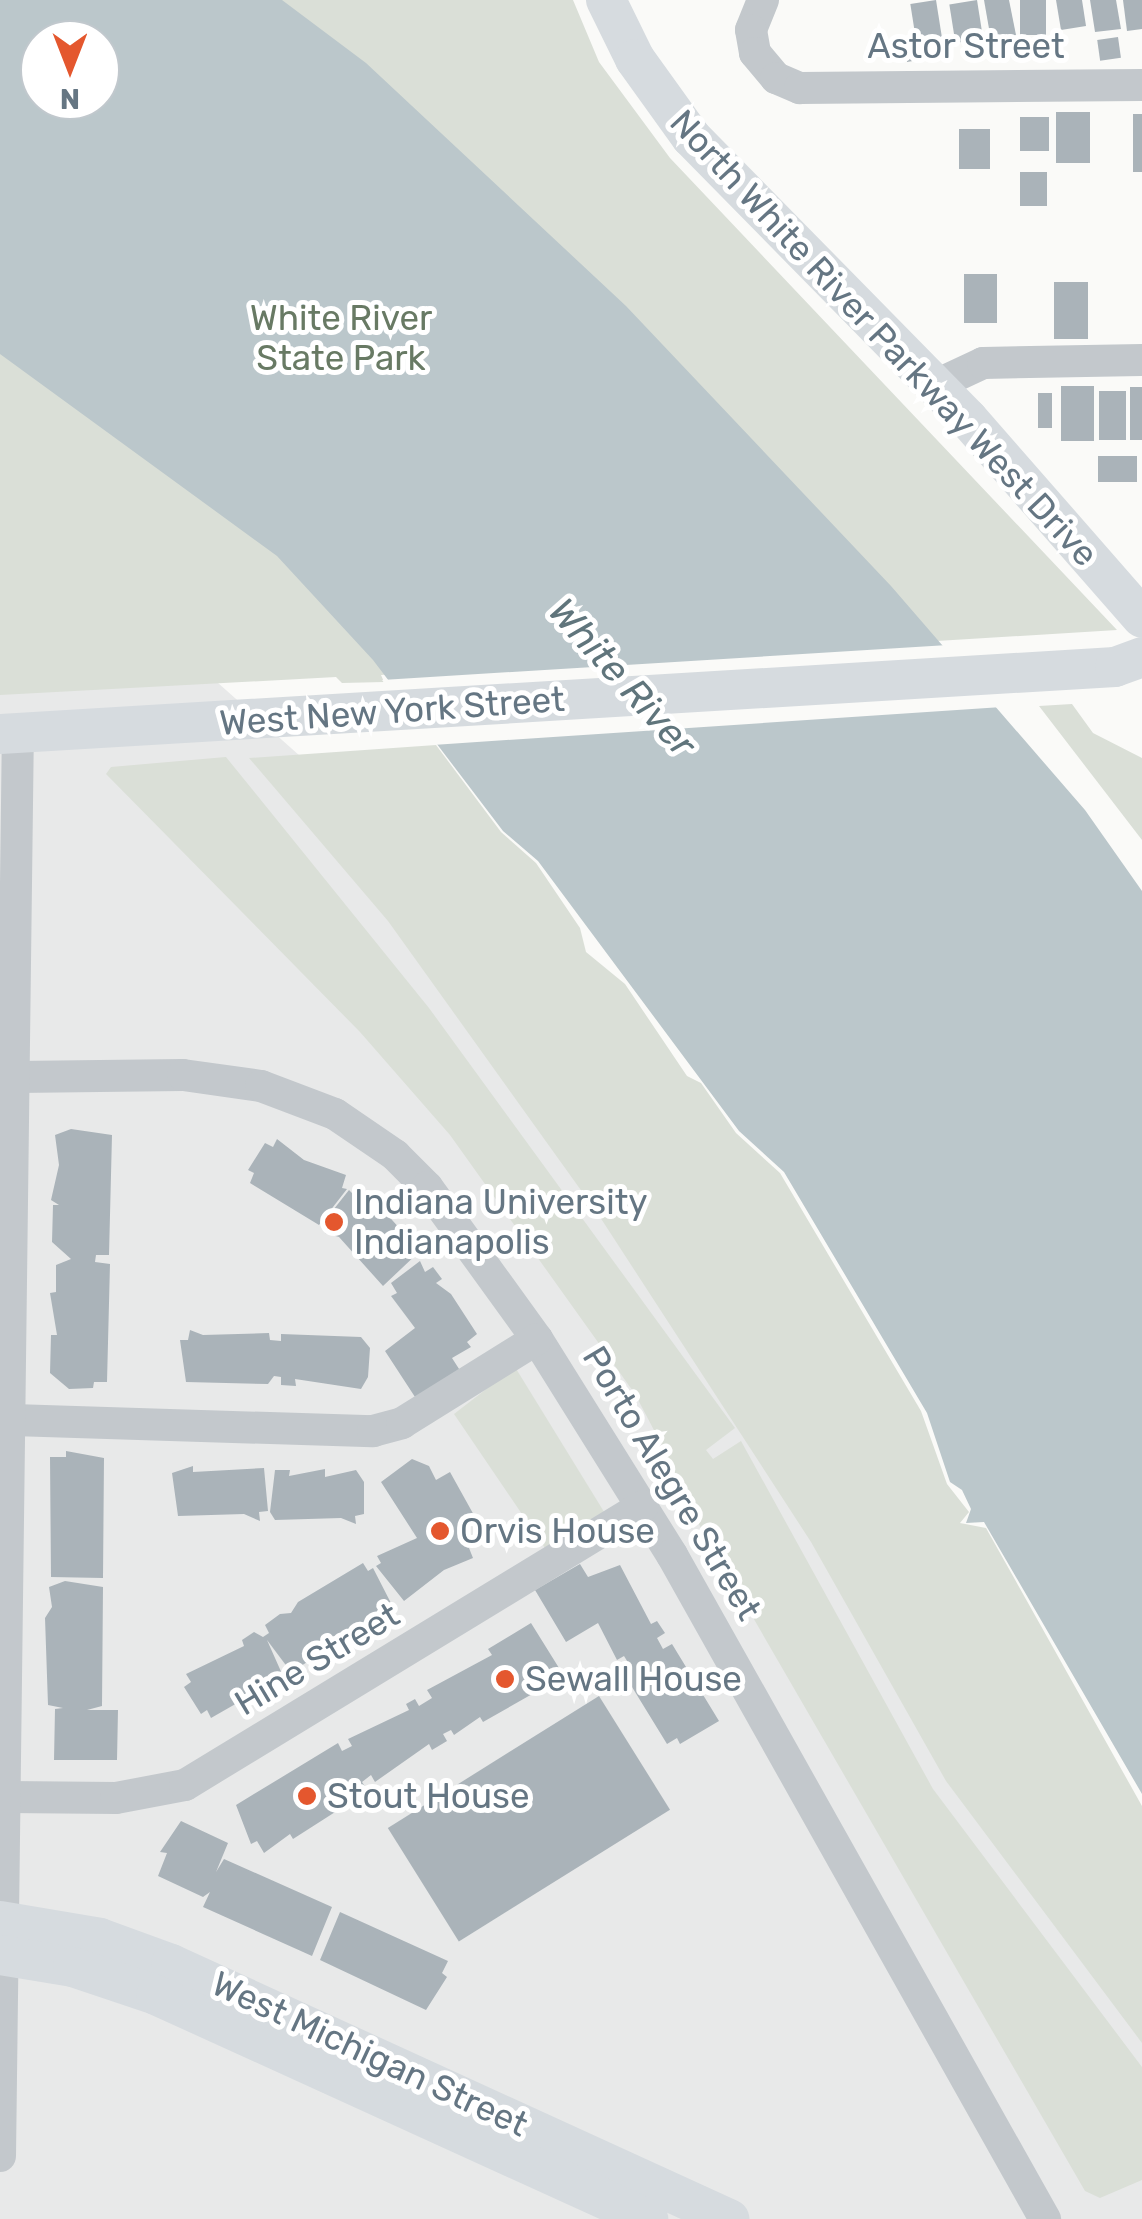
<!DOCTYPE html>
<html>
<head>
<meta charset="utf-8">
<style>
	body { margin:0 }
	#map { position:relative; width:1142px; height:2219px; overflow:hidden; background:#fafaf8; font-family:Rubik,sans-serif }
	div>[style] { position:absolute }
	.built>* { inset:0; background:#e8e9e9 }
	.green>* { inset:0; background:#dadfd7 }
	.water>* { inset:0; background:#bbc7cb }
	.pier>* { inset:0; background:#fafaf8 }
	.building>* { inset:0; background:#aab3b9; transform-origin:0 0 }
	.minor>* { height:32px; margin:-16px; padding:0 16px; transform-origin:16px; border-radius:16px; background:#c3c8cc }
	.major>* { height:40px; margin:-20px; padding:0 20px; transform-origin:20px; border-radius:20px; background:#d6dbdf }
	.dots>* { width:28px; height:28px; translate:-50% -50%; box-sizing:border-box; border:5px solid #fff; border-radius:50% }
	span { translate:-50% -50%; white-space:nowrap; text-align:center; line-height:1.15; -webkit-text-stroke:10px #fff; paint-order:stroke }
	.street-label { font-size:35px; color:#657683 }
	.park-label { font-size:35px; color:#687a64 }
	.poi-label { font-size:35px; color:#657683 }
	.left { translate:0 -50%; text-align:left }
	.water-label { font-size:38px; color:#60757c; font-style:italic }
	.north { position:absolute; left:20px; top:20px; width:100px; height:100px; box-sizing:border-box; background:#fff; border:2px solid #c1c8cd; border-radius:50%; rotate:180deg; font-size:28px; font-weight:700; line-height:40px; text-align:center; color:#657683 }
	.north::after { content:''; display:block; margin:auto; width:35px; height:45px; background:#e4572e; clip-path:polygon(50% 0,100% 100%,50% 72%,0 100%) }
</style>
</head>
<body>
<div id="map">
	<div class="built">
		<div style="clip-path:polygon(0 489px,446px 886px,1142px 2038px,1142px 2219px,0 2219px)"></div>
	</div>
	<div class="green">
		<div style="clip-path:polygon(evenodd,0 0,573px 0,599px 62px,670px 158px,1117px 630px,381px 675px,384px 682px,342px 683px,336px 677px,0 695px,0 0,40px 40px,100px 40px,100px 100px,40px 100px,40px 40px)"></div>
		<div style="clip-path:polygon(1072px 704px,1093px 733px,1142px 758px,1142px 840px,1039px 706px)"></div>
		<div style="clip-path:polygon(436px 745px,501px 832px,536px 863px,580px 928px,586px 952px,625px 984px,687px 1076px,701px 1083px,736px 1133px,780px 1173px,921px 1411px,947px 1484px,969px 1512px,960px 1523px,986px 1528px,1142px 1806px,1142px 2043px,946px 1781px,811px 1542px,598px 1214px,388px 921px,249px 758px)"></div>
		<div style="clip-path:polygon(226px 757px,429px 1008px,735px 1428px,706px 1450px,713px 1459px,741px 1441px,933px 1789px,1142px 2067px,1142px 2180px,1100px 2198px,1085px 2191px,660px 1457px,666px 1453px,635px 1394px,450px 1135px,360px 1032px,106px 774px,111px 767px)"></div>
		<div style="clip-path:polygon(515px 1367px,606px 1515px,545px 1548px,454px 1414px)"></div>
	</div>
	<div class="water">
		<div style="clip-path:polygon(evenodd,0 0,282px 0,366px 63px,626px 306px,891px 586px,1085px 810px,1142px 891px,1142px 1794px,984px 1522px,966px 1523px,971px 1509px,962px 1490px,950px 1482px,927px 1413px,784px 1172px,739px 1131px,538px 861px,503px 831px,373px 660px,277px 556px,0 354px,0 0,40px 40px,100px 40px,100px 100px,40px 100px,40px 40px)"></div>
	</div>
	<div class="pier">
		<div style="clip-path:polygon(948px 645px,1002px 707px,433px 745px,382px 680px)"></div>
	</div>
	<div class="building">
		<div style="left:936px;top:0;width:38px;height:26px;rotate:81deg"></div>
		<div style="left:977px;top:0;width:39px;height:28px;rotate:81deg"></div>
		<div style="clip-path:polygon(984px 0,1009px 0,1016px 35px,991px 40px)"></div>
		<div style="left:1020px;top:0;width:26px;height:35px"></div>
		<div style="clip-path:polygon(1056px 0,1082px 0,1086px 26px,1061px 30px)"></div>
		<div style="clip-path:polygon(1090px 0,1116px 0,1121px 29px,1095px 32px)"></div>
		<div style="clip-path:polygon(1123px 0,1142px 0,1142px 29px,1127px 31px)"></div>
		<div style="left:1118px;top:37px;width:21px;height:21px;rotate:82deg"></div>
		<div style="left:918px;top:48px;width:12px;height:13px;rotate:81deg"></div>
		<div style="left:1056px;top:112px;width:34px;height:51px"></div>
		<div style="left:1133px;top:114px;width:9px;height:58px"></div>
		<div style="left:1020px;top:117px;width:29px;height:34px"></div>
		<div style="left:959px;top:129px;width:31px;height:40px"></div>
		<div style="left:1020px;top:172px;width:27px;height:34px"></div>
		<div style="left:964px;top:274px;width:33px;height:49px"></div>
		<div style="left:1054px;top:282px;width:34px;height:57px"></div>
		<div style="left:1061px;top:386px;width:33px;height:55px"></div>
		<div style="left:1130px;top:387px;width:12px;height:53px"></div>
		<div style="left:1099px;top:391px;width:27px;height:49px"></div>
		<div style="left:1038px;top:393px;width:14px;height:35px"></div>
		<div style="left:1098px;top:456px;width:39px;height:26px"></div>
		<div style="clip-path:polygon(71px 1129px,112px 1135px,109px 1255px,96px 1255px,95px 1262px,110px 1264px,107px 1382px,94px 1382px,93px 1388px,69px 1389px,50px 1373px,51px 1335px,57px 1335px,50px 1293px,56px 1292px,56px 1265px,71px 1259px,52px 1242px,53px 1205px,59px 1205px,51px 1200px,59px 1165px,55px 1135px)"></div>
		<div style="clip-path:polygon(277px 1139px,304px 1160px,346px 1175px,342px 1188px,347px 1189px,319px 1225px,250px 1183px,254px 1173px,248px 1170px,265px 1143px,273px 1147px)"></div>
		<div style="clip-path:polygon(349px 1190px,356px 1197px,365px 1190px,420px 1251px,383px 1286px,339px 1237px,325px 1233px,332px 1224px,326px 1219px)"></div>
		<div style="clip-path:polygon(420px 1261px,425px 1272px,433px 1267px,442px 1279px,436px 1283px,451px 1294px,477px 1334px,467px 1342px,471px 1347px,452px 1358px,461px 1372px,415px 1397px,385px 1351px,415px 1328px,391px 1296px,397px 1293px,391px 1283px)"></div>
		<div style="clip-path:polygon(190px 1330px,203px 1335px,269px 1333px,270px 1340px,281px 1341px,281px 1334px,361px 1337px,370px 1348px,368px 1377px,361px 1389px,295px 1379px,296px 1386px,281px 1385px,281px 1377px,274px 1376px,268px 1384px,186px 1382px,180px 1340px,188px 1340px)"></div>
		<div style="clip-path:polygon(66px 1451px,104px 1458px,103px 1578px,51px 1577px,50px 1457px,66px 1457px)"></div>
		<div style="clip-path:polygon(412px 1459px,429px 1466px,436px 1480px,450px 1472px,475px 1517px,462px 1524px,475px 1546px,469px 1548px,473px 1558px,444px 1570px,404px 1601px,376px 1566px,381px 1563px,377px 1556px,417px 1538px,381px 1482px)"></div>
		<div style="clip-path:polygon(193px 1466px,193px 1472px,264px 1468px,268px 1511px,259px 1512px,260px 1521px,244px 1514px,178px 1516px,172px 1473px)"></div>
		<div style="clip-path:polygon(325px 1469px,325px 1477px,356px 1470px,364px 1482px,364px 1514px,355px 1516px,356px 1524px,341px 1518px,275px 1520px,270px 1512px,275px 1470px,290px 1470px,289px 1476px)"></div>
		<div style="clip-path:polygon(363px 1563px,368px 1571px,373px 1568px,394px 1609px,291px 1672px,267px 1640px,283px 1676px,249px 1689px,253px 1694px,211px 1718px,207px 1710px,201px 1714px,184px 1687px,191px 1682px,186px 1674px,244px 1646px,242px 1640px,254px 1632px,263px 1637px,269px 1633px,265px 1625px,280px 1614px,291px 1613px,298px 1602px)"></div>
		<div style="clip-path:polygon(580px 1564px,588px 1577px,620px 1565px,651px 1624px,657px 1621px,665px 1633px,657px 1638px,663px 1649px,672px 1644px,719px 1721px,680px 1744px,677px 1738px,667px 1744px,624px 1674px,632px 1669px,624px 1656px,617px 1660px,598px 1623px,566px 1642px,535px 1590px)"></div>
		<div style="clip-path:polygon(65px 1581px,103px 1587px,102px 1706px,87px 1710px,118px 1710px,117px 1760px,54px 1760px,55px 1709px,63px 1708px,48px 1705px,45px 1618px,52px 1607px,49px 1587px)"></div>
		<div style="clip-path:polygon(531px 1623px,564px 1676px,483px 1722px,480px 1717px,454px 1735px,451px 1730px,443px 1734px,447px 1741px,432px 1750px,429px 1744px,375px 1782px,371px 1775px,362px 1782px,368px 1791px,293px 1839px,290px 1834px,264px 1853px,257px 1841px,251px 1844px,236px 1805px,338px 1743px,342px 1751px,352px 1746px,348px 1739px,409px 1710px,406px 1704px,415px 1699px,419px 1706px,432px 1698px,427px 1690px,492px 1655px,488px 1649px)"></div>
		<div style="left:599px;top:1696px;width:134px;height:249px;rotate:58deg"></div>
		<div style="clip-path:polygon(181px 1821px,228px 1843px,216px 1872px,224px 1859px,332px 1907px,312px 1956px,203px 1907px,210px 1892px,203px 1897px,158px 1876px,167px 1853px,160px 1852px)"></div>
		<div style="clip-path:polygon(340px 1912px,448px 1961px,442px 1973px,447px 1977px,426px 2010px,320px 1960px)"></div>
	</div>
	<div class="minor">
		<div style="left:763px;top:0;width:32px;rotate:112deg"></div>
		<div style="left:751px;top:30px;width:23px;rotate:80deg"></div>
		<div style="left:755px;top:53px;width:33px;rotate:50deg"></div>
		<div style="left:776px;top:78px;width:26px;rotate:23deg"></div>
		<div style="left:800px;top:88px;width:342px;rotate:-0.5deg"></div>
		<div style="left:936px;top:385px;width:52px;rotate:-25.1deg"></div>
		<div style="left:983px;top:363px;width:159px;rotate:-1.1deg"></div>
		<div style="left:17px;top:1077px;width:166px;rotate:-0.7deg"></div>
		<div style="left:183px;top:1075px;width:79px;rotate:8deg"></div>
		<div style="left:261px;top:1086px;width:79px;rotate:20.7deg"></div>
		<div style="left:335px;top:1114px;width:73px;rotate:34.3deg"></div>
		<div style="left:395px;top:1155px;width:45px;rotate:45deg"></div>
		<div style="left:427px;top:1187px;width:188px;rotate:54.1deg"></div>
		<div style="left:537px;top:1339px;width:255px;rotate:58deg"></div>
		<div style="left:672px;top:1555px;width:762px;rotate:60.68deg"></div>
		<div style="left:13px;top:1420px;width:360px;rotate:1.8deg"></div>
		<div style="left:373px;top:1431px;width:30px;rotate:-15deg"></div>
		<div style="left:402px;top:1423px;width:159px;rotate:-31.9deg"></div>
		<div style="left:7px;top:1797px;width:109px;rotate:0.5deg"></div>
		<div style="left:116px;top:1798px;width:70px;rotate:-10.7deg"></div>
		<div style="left:185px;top:1785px;width:536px;rotate:-31.35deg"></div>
		<div style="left:0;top:2156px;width:1423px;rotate:-89.28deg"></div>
	</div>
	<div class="major">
		<div style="left:606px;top:0;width:66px;rotate:63.8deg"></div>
		<div style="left:635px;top:59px;width:96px;rotate:54.3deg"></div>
		<div style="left:691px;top:137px;width:395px;rotate:45.5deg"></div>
		<div style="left:968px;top:419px;width:264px;rotate:48.8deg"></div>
		<div style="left:0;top:734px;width:1117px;rotate:-3.44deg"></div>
		<div style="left:1115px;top:667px;width:29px;rotate:-20deg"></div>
		<div style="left:0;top:1921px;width:101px;rotate:9.6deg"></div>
		<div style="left:100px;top:1938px;width:76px;rotate:20.1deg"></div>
		<div style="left:171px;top:1964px;width:614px;rotate:24.56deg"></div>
		<div style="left:0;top:1955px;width:74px;rotate:9.3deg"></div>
		<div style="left:73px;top:1967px;width:88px;rotate:18.6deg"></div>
		<div style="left:156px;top:1995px;width:541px;rotate:24.48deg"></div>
	</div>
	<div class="dots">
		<div style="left:334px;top:1222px;background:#e4572e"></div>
		<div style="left:440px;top:1531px;background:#e4572e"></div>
		<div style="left:505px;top:1679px;background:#e4572e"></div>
		<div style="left:307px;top:1796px;background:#e4572e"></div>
	</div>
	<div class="street-label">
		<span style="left:966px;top:46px">Astor Street</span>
		<span style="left:884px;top:338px;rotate:47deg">North White River Parkway West Drive</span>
		<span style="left:392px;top:711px;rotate:-4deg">West New York Street</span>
		<span style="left:672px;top:1483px;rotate:59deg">Porto Alegre Street</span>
		<span style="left:317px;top:1659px;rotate:-31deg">Hine Street</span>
		<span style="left:370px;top:2054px;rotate:25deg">West Michigan Street</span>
	</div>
	<div class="park-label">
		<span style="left:341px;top:338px">White River<br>State Park</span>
	</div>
	<div class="poi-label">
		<span class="left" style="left:354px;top:1222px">Indiana University<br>Indianapolis</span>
		<span class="left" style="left:460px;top:1531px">Orvis House</span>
		<span class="left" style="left:525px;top:1679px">Sewall House</span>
		<span class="left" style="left:327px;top:1796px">Stout House</span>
	</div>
	<div class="water-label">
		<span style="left:622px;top:678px;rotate:48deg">White River</span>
	</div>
	<div class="north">N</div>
</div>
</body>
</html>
